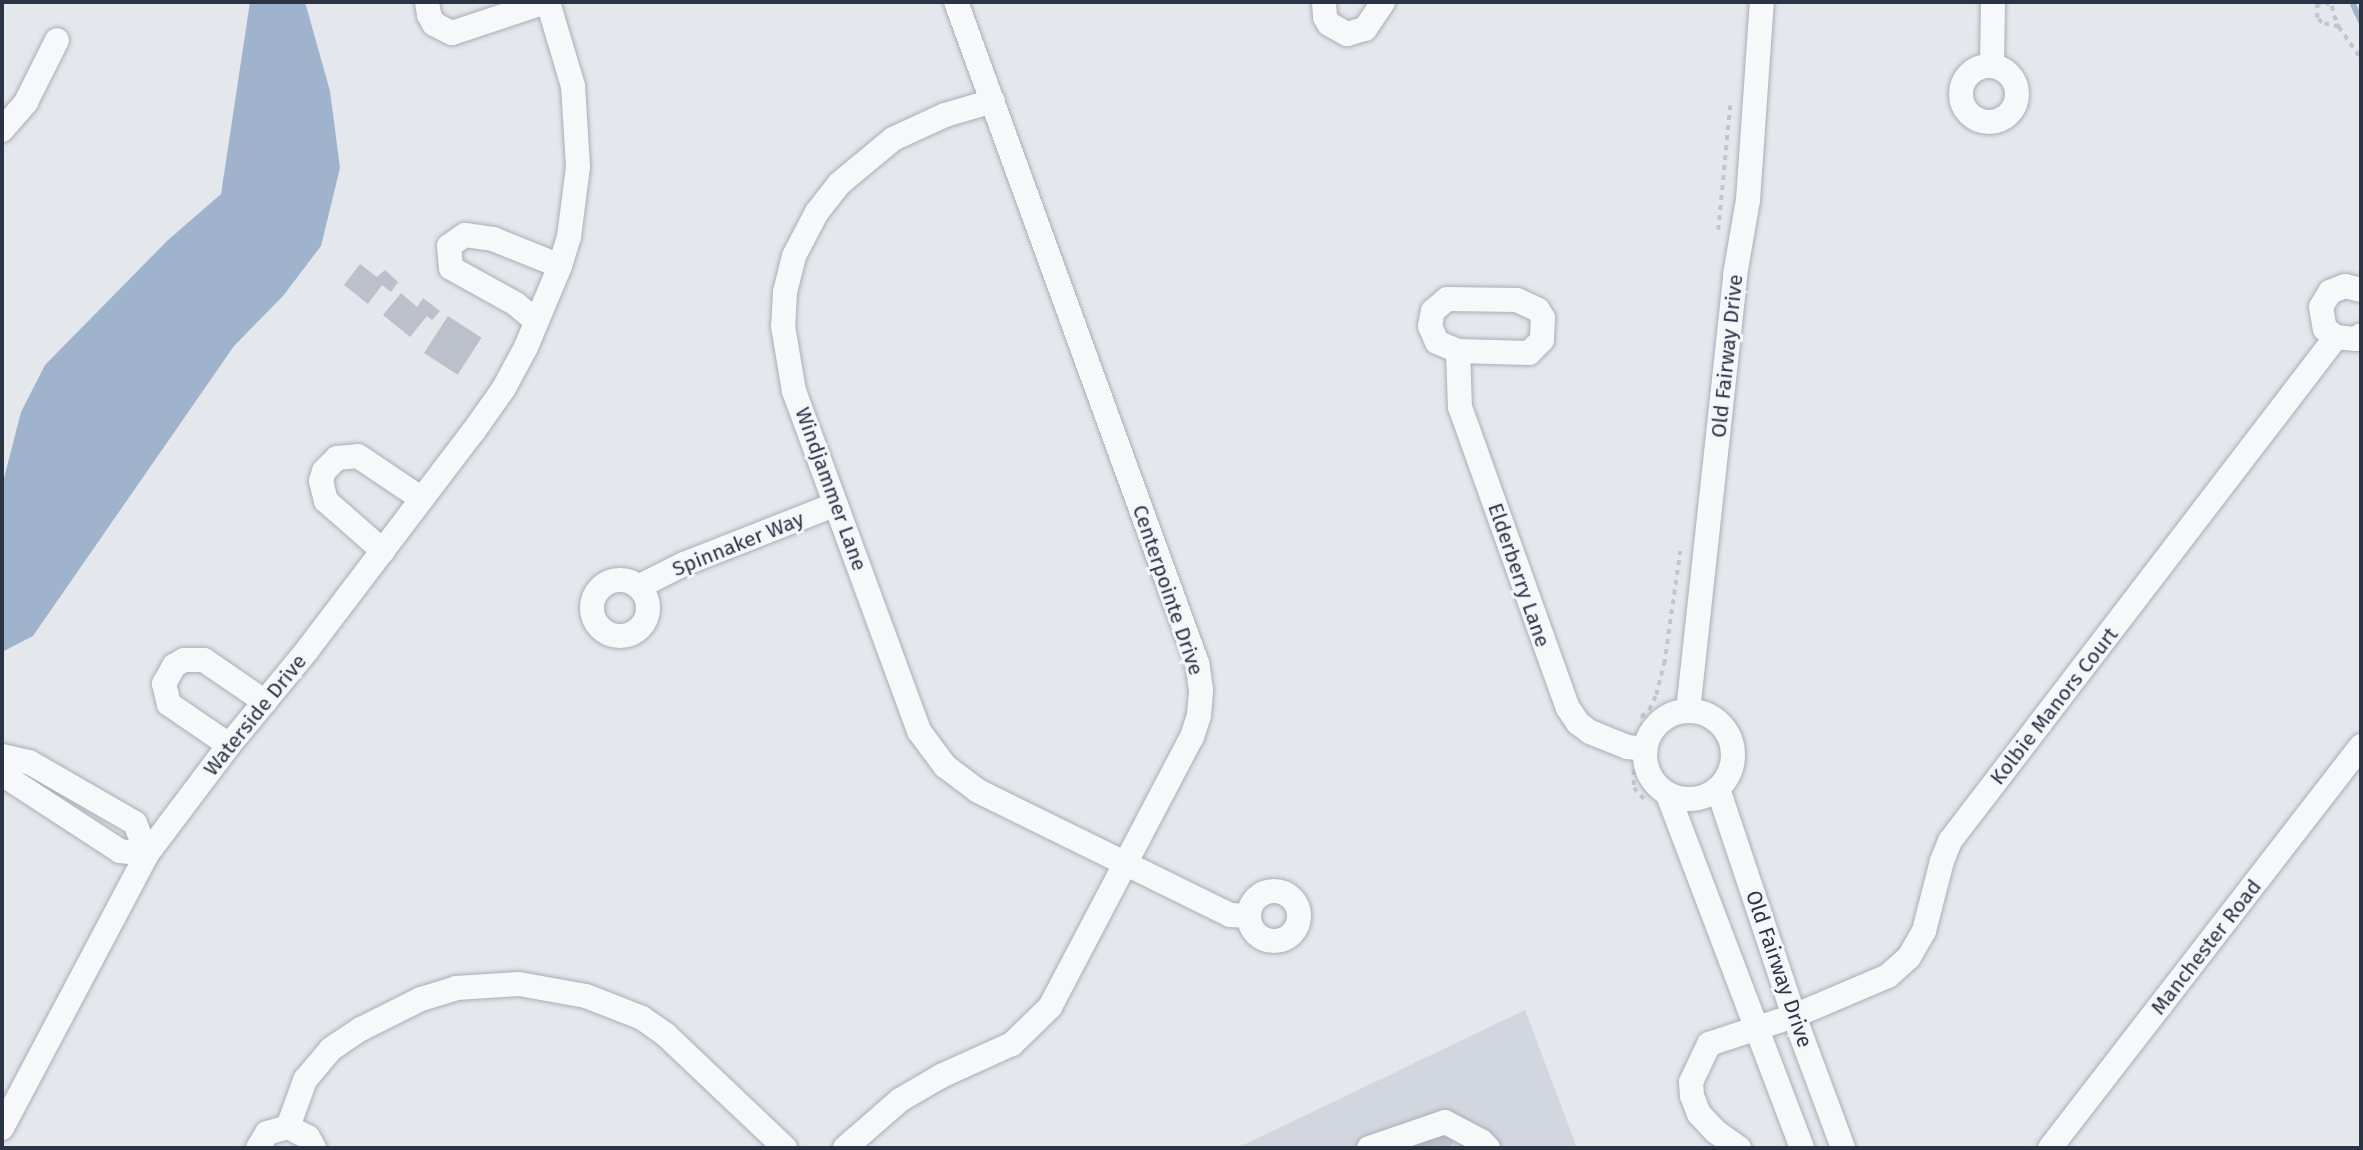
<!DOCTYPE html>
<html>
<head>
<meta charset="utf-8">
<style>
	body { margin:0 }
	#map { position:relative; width:2363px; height:1150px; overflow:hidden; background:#e4e7ec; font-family:"Fira Sans",sans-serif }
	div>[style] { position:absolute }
	.built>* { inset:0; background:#d2d6de }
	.water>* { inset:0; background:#9fb4cc }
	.stream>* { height:6px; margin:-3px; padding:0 3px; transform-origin:3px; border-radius:3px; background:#9fb4cc }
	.building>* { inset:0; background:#bbc0ca; transform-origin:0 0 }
	.path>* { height:3.5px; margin-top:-1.75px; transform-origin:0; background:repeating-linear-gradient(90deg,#c2c5cb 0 5px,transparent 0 10px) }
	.roads { filter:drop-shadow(0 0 2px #a9aeb7) drop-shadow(0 0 2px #a9aeb7) }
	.minor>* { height:24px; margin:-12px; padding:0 12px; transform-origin:12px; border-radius:12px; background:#f7f8fa }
	.minor>.ring { margin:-12px; padding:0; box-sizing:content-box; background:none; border:24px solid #f7f8fa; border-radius:50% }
	span { translate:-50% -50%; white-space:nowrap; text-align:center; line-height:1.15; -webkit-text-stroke:6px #f4f6f9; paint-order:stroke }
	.street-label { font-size:21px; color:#2b3445 }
	.frame { position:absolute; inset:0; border:4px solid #2b3445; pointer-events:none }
</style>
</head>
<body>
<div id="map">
	<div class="built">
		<div style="clip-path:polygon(1525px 1010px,1577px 1148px,1237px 1148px)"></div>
	</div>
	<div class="water">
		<div style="clip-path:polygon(250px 2px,305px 2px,330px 91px,340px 168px,321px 246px,283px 296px,234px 346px,33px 636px,2px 652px,2px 486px,21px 412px,45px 365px,168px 240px,221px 194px)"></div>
	</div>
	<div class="stream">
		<div style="left:2352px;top:2px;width:21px;rotate:65deg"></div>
	</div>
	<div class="building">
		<div style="clip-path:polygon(360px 264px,377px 277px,385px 270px,398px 282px,391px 292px,382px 285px,368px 304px,344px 285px)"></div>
		<div style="clip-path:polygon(401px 293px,417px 307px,423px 298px,440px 311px,432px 320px,427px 316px,410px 337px,383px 315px)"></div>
		<div style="left:448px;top:316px;width:40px;height:44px;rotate:33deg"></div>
		<div style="clip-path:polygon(1443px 1135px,1454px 1140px,1450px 1148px,1407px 1148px)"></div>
	</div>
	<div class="path">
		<div style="left:2339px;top:27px;width:17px;rotate:-167deg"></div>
		<div style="left:2322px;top:23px;width:7px;rotate:-135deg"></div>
		<div style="left:2317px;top:18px;width:14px;rotate:-90deg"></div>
		<div style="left:2317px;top:4px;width:8px;rotate:-14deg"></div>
		<div style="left:2325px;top:2px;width:8px;rotate:30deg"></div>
		<div style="left:2332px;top:6px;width:19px;rotate:74deg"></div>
		<div style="left:2337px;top:24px;width:4px;rotate:56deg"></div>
		<div style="left:2339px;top:27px;width:38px;rotate:55deg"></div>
		<div style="left:1718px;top:230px;width:125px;rotate:-84.5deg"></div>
		<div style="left:1643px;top:728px;width:11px;rotate:-100deg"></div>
		<div style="left:1641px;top:717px;width:11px;rotate:-41deg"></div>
		<div style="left:1649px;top:710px;width:17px;rotate:-65deg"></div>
		<div style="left:1656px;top:695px;width:32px;rotate:-76deg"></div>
		<div style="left:1664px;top:664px;width:114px;rotate:-81.9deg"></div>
		<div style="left:1634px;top:770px;width:18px;rotate:90deg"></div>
		<div style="left:1634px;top:788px;width:19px;rotate:47deg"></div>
	</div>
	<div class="roads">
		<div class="minor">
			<div style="left:427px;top:2px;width:13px;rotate:81deg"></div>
			<div style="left:429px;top:15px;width:10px;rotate:61deg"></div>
			<div style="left:434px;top:24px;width:20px;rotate:27deg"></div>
			<div style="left:452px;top:33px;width:99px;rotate:-18.3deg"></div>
			<div style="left:1324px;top:2px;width:15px;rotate:86deg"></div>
			<div style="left:1325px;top:17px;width:8px;rotate:60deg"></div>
			<div style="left:1329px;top:24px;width:21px;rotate:29deg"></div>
			<div style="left:1347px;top:34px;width:19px;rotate:-16deg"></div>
			<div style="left:1365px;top:29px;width:32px;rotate:-56deg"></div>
			<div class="ring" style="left:1961px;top:66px;width:32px;height:32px"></div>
			<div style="left:1992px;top:66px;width:64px;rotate:-89.1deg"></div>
			<div style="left:993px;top:101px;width:50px;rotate:163.7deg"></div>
			<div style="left:945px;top:115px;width:57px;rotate:155.2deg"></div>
			<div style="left:893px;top:139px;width:70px;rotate:140.2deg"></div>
			<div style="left:839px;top:184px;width:36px;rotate:128deg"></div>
			<div style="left:817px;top:212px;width:50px;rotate:117.6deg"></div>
			<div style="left:794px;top:256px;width:37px;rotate:104deg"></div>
			<div style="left:785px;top:292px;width:34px;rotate:93deg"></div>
			<div style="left:783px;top:326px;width:66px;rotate:80.4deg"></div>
			<div style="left:794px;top:391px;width:362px;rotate:69.8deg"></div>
			<div style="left:919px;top:731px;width:44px;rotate:53.4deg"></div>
			<div style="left:945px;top:766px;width:41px;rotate:37.1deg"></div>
			<div style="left:978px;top:791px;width:281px;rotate:26.2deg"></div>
			<div style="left:1230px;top:915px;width:18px;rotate:3deg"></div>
			<div style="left:2px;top:130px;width:37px;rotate:-49deg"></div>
			<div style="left:26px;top:102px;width:69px;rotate:-63.4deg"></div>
			<div style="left:2361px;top:290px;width:16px;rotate:-166deg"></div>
			<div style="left:2345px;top:286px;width:16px;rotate:158deg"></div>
			<div style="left:2330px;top:292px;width:17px;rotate:121deg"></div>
			<div style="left:2321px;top:307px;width:22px;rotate:80deg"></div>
			<div style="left:2325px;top:329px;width:14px;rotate:36deg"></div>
			<div style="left:2336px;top:337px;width:20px;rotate:6deg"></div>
			<div style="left:2356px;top:339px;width:6px;rotate:-39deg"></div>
			<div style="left:536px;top:321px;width:26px;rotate:-140deg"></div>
			<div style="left:516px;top:304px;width:74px;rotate:-151deg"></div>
			<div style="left:451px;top:268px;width:22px;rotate:-95deg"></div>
			<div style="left:449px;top:246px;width:19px;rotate:-35deg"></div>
			<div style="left:465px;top:235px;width:28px;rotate:8deg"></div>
			<div style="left:493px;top:239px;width:72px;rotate:21.9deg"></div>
			<div style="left:1458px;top:351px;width:23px;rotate:-157deg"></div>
			<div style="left:1437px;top:342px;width:17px;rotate:-114deg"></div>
			<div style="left:1430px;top:326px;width:15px;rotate:-79deg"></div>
			<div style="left:1433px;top:311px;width:18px;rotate:-41deg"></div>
			<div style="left:1447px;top:299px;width:70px;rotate:0.8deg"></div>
			<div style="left:1517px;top:300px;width:23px;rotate:25deg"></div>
			<div style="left:1538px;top:310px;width:9px;rotate:58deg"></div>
			<div style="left:1543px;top:318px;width:22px;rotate:93deg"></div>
			<div style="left:1542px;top:340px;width:18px;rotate:135deg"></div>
			<div style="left:1529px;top:353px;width:71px;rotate:-178.4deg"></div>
			<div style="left:1458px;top:351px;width:56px;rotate:88deg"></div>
			<div style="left:1460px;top:407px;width:320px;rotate:70.3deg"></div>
			<div style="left:1568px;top:708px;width:18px;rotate:56deg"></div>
			<div style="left:1578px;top:723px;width:15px;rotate:37deg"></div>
			<div style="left:1590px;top:732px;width:40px;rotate:22deg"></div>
			<div style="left:1627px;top:747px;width:18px;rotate:6deg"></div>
			<div style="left:383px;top:551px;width:76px;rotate:-138.7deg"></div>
			<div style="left:326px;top:501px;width:21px;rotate:-104deg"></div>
			<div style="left:321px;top:481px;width:10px;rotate:-73deg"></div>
			<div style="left:324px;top:471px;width:18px;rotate:-45deg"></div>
			<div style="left:337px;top:458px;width:21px;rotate:-5deg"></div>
			<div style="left:358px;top:456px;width:77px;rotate:33.9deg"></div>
			<div class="ring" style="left:592px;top:580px;width:32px;height:32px"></div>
			<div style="left:640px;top:586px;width:49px;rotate:-26.6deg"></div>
			<div style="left:684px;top:564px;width:163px;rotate:-21.5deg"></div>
			<div class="ring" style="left:1645px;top:711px;width:64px;height:64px"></div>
			<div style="left:1688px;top:711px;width:439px;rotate:-83.8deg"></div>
			<div style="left:1735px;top:275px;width:76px;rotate:-80.2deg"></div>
			<div style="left:1748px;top:200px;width:198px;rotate:-86deg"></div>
			<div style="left:229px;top:745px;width:73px;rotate:-145.7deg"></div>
			<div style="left:169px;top:704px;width:21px;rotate:-104deg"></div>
			<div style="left:164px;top:684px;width:21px;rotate:-61deg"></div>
			<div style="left:174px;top:666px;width:12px;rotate:-31deg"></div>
			<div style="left:184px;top:660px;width:20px"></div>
			<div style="left:204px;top:660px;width:74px;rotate:34.5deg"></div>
			<div style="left:2px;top:756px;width:28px;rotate:13deg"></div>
			<div style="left:29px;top:762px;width:122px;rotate:29.9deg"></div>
			<div style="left:135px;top:823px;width:33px;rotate:69deg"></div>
			<div style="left:147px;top:854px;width:27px;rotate:-174deg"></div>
			<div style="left:120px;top:851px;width:141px;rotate:-146.9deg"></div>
			<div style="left:1718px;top:789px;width:239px;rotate:71.5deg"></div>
			<div style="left:1794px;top:1016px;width:141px;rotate:69.6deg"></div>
			<div style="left:1668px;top:795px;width:378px;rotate:69.2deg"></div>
			<div class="ring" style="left:1249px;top:891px;width:26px;height:26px"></div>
			<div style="left:288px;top:1127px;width:50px;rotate:-70.1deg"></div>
			<div style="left:305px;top:1080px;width:40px;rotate:-50deg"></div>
			<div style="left:331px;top:1049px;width:36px;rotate:-34deg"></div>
			<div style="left:361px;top:1029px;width:67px;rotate:-26.6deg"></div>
			<div style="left:421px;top:999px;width:37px;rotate:-17deg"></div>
			<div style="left:456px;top:988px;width:63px;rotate:-3.6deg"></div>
			<div style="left:519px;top:984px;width:68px;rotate:10.2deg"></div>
			<div style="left:586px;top:996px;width:60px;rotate:21.4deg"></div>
			<div style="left:642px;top:1018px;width:29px;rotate:35deg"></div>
			<div style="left:666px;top:1035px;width:164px;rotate:43.5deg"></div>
			<div style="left:2px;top:1128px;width:310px;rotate:-62.1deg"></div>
			<div style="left:147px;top:854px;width:136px;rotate:-53deg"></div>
			<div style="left:229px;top:745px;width:124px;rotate:-50.5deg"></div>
			<div style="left:308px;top:649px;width:273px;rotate:-52.8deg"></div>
			<div style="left:473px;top:432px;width:54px;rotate:-54.8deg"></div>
			<div style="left:504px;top:388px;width:47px;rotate:-61.8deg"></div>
			<div style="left:526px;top:347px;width:88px;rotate:-67.2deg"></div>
			<div style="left:560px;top:266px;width:30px;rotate:-73deg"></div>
			<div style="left:569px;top:237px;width:71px;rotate:-82.7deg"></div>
			<div style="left:578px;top:167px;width:81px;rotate:-93.5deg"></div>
			<div style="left:573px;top:86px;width:88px;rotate:-106.6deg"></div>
			<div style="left:258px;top:1148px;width:17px;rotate:-59deg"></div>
			<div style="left:267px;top:1133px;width:22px;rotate:-16deg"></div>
			<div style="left:288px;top:1127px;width:22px;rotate:27deg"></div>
			<div style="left:308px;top:1137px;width:13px;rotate:61deg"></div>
			<div style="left:845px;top:1148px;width:73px;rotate:-41.1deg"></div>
			<div style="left:900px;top:1100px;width:48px;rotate:-30.3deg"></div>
			<div style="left:941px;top:1076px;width:78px;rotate:-24.3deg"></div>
			<div style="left:1012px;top:1044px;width:53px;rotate:-44.2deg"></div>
			<div style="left:1050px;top:1007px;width:305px;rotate:-62.3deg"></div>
			<div style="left:1192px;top:737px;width:23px;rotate:-72deg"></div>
			<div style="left:1199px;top:715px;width:25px;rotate:-85deg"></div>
			<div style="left:1201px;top:690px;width:27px;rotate:-98deg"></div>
			<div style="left:1197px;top:663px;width:704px;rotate:-110.03deg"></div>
			<div style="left:1369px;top:1148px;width:80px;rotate:-18.9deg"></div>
			<div style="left:1445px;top:1122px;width:41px;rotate:27.8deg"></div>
			<div style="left:1481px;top:1141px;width:10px;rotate:45deg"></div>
			<div style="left:1739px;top:1148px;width:28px;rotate:-145deg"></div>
			<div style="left:1716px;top:1132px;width:25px;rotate:-133deg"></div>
			<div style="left:1699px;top:1114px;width:19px;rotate:-111deg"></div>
			<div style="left:1692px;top:1096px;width:14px;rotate:-94deg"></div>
			<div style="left:1691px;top:1082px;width:42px;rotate:-64.7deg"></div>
			<div style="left:1709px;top:1044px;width:89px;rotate:-18.2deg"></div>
			<div style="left:1794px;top:1016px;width:102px;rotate:-23.1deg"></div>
			<div style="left:1888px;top:976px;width:28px;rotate:-42deg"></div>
			<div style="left:1909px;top:957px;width:30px;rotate:-60deg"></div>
			<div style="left:1924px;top:931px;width:72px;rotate:-75.6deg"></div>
			<div style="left:1942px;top:861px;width:22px;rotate:-68deg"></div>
			<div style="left:1950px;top:841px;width:635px;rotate:-52.55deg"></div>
			<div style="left:2050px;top:1148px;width:508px;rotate:-52.27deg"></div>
		</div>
	</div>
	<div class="street-label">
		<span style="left:1727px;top:356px;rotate:-84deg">Old Fairway Drive</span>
		<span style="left:831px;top:489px;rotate:70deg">Windjammer Lane</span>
		<span style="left:738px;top:544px;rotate:-22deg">Spinnaker Way</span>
		<span style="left:1519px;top:575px;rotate:71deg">Elderberry Lane</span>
		<span style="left:1168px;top:590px;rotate:71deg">Centerpointe Drive</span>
		<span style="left:2054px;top:706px;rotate:-52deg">Kolbie Manors Court</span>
		<span style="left:255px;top:715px;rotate:-51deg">Waterside Drive</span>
		<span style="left:2206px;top:947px;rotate:-52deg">Manchester Road</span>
		<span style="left:1779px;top:969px;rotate:71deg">Old Fairway Drive</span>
	</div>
	<div class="frame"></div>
</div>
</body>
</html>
